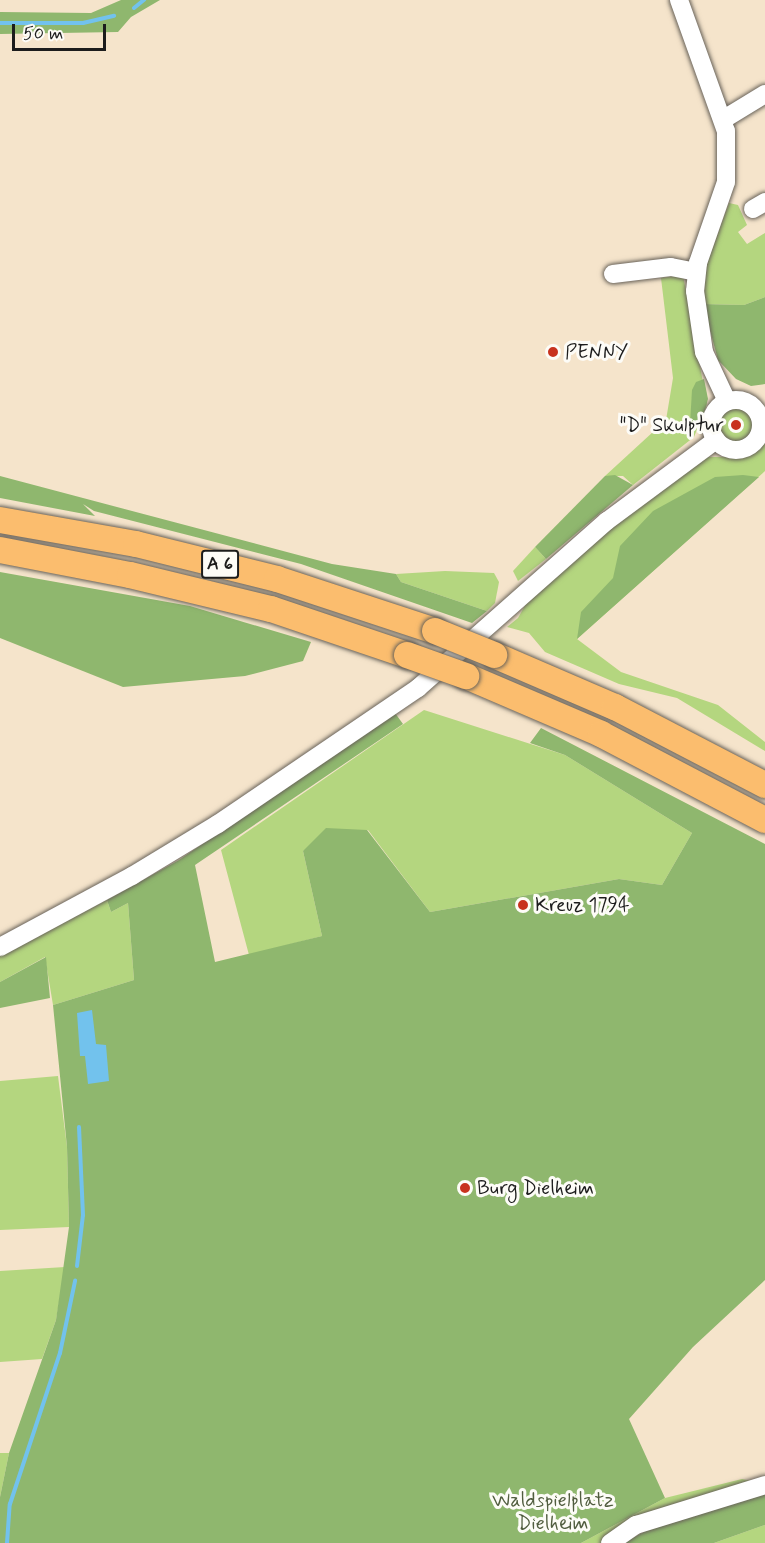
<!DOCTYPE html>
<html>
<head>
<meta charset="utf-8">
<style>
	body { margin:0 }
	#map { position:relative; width:765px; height:1543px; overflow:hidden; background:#f5e4cb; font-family:Mynerve,sans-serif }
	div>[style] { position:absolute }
	.green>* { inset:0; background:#b4d67f }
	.round { border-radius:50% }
	.forest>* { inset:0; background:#8fb76e }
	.water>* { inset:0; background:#72c2ed }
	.stream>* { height:4px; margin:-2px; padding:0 2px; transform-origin:2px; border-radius:2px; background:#72c2ed }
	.roads { filter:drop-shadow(0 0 2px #686259) drop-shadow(0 0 2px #686259) }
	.minor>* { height:18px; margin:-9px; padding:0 9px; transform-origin:9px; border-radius:9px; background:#fff }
	.minor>.ring { margin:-9px; padding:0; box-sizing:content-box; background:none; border:18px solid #fff; border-radius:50% }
	.highway>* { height:26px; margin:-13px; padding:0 13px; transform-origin:13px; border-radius:13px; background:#fbbd6e }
	.bridges { filter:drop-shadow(0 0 2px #686259) drop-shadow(0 0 2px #686259) }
	.highway-bridge>* { height:26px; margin:-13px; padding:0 13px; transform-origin:13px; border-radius:13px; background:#fbbd6e }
	.dots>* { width:16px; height:16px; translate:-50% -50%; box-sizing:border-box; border:3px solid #fdfcf7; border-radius:50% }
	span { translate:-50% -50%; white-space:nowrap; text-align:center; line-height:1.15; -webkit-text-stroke:6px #fdfcf7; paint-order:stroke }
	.shield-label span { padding:2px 4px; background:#fdfcf7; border:2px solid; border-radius:4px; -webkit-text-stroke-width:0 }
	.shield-label { font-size:18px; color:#1c1c1c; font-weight:700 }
	.poi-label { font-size:20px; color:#1c1c1c }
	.left { translate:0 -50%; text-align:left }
	.right { translate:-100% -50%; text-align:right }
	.park-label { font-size:20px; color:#515d3f }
	.scale { position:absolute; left:12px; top:24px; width:94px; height:27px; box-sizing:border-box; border:3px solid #1c1c1c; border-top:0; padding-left:8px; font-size:18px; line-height:21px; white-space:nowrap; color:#1c1c1c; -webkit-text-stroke:4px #fdfcf7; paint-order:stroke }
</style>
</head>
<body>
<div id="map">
	<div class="green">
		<div style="clip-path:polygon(729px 203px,738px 205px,747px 225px,738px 232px,747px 244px,765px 233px,765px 297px,744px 305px,703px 304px,707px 263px)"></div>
		<div style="clip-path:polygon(683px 275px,707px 404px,694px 437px,633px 485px,623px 476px,605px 476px,666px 420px,673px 378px,661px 278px)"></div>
		<div class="round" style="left:718px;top:407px;width:36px;height:36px"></div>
		<div style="clip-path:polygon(765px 442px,765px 471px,577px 639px,621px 672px,718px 705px,765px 742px,765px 751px,677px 698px,619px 684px,545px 652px,529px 633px,507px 627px,518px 618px,531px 595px,645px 499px,705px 457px,746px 457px)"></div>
		<div style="clip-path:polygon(535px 547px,546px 559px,518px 581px,513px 571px)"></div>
		<div style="clip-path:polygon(445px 571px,494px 573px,499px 582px,495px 603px,487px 611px,401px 582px,396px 574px)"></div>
		<div style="clip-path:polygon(424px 710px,565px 755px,692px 833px,662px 885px,619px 879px,430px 912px,368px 830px,303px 851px,322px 936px,249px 955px,221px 850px)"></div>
		<div style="clip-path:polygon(107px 900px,111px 912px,128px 903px,134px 980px,53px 1005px,45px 957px,0 982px,0 955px)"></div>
		<div style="clip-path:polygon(58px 1076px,67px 1147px,69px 1227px,0 1230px,0 1081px)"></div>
		<div style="clip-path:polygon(65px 1267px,56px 1320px,42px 1359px,0 1362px,0 1271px)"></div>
		<div style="clip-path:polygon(0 1453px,9px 1453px,0 1497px)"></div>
		<div style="clip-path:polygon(742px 1479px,756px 1482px,601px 1543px,581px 1543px,665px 1498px)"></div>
		<div style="clip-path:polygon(765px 1525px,765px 1543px,714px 1543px)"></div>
	</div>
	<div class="forest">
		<div style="clip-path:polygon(121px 0,160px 0,131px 17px,118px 32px,0 34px,0 12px,91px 13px)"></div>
		<div style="clip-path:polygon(765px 297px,765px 384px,751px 386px,736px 379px,718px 360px,703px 304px,744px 305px)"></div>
		<div style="clip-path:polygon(704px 379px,708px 399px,700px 427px,693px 427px,690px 424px,692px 390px,696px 382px)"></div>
		<div style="clip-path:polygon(615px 475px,633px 485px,546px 559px,535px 547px,605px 476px)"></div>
		<div style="clip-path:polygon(743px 475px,759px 477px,577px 639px,581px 612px,613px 578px,620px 546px,653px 511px,715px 477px)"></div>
		<div style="clip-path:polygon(0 476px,332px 564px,396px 574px,401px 582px,487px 611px,472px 623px,301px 564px,94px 511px,83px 504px,95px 516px,0 498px)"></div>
		<div style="clip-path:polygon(0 572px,190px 606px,311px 642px,303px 661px,245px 676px,123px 687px,0 638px)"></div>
		<div style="clip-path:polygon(395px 713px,403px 724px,195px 865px,215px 962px,322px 936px,303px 851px,326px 828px,367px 830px,430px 912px,619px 879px,662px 885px,692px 833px,565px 755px,530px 743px,541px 728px,765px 844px,765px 1280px,693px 1347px,629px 1419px,665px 1498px,581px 1543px,0 1543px,0 1497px,9px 1453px,56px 1320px,69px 1227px,67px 1147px,53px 1005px,134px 980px,128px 903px,111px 912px,107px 900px,179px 860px)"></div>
		<div style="clip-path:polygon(46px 957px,50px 998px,0 1008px,0 982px)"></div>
		<div style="clip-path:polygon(765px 1494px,765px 1525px,714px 1543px,623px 1543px,661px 1523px)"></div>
	</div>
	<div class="water">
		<div style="clip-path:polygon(92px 1010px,96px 1044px,106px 1045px,109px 1081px,88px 1084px,85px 1056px,80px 1056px,77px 1013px)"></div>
	</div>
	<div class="stream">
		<div style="left:134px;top:8px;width:13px;rotate:-39deg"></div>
		<div style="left:0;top:23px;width:83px"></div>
		<div style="left:83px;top:23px;width:32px;rotate:-13deg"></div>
		<div style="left:77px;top:1266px;width:51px;rotate:-83.3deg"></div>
		<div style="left:83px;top:1215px;width:88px;rotate:-92.6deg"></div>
		<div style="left:7px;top:1543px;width:39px;rotate:-86deg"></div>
		<div style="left:10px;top:1504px;width:159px;rotate:-71.7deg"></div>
		<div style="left:60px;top:1353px;width:74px;rotate:-78.2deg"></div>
	</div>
	<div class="roads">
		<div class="minor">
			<div style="left:679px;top:0;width:139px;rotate:70.3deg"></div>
			<div style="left:726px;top:131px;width:51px;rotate:90deg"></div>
			<div style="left:726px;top:182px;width:86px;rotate:109.1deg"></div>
			<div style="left:698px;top:263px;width:28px;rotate:96deg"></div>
			<div style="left:695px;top:291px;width:62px;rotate:81.6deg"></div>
			<div style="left:704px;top:352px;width:54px;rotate:64.9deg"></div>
			<div style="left:724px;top:119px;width:48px;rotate:-31.4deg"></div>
			<div style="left:753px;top:209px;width:14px;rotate:-30deg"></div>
			<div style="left:613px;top:274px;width:58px;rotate:-6.9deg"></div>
			<div style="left:671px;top:267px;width:26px;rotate:11deg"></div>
			<div class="ring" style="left:711px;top:400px;width:32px;height:32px"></div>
			<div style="left:0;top:947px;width:150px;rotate:-28.3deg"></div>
			<div style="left:132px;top:876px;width:100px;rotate:-31.2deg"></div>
			<div style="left:218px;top:824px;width:242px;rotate:-34.2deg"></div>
			<div style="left:418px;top:688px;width:252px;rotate:-41.5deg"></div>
			<div style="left:607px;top:521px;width:136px;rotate:-36.6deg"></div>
			<div style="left:610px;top:1543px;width:32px;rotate:-35deg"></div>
			<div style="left:636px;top:1525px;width:135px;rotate:-17.2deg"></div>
		</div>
		<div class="highway">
			<div style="left:0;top:520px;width:138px;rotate:10deg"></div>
			<div style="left:136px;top:544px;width:145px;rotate:13.9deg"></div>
			<div style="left:277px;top:579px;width:166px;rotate:18.2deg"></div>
			<div style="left:0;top:550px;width:132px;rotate:10.9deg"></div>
			<div style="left:130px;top:575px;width:145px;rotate:13.6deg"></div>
			<div style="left:271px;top:609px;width:144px;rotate:18.7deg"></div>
			<div style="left:494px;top:655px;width:132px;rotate:23.3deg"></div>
			<div style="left:615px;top:707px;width:169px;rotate:27.5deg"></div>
			<div style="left:466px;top:676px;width:147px;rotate:23.2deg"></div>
			<div style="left:601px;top:734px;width:185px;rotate:27.7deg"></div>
		</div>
	</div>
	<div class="bridges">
		<div class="highway-bridge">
			<div style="left:435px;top:631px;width:64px;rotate:22.1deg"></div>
			<div style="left:407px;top:655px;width:63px;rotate:19.6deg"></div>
		</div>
	</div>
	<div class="dots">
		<div style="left:553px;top:352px;background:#c8321e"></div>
		<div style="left:736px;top:425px;background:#c8321e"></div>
		<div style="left:523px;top:905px;background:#c8321e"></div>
		<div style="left:465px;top:1188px;background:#c8321e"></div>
	</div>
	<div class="shield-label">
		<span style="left:220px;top:564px">A 6</span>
	</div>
	<div class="poi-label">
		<span class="left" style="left:565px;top:352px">PENNY</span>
		<span class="right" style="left:724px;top:425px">"D" Skulptur</span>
		<span class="left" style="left:535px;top:905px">Kreuz 1794</span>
		<span class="left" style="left:477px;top:1188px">Burg Dielheim</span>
	</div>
	<div class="park-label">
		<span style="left:553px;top:1512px">Waldspielplatz<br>Dielheim</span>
	</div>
	<div class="scale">50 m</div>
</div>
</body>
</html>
